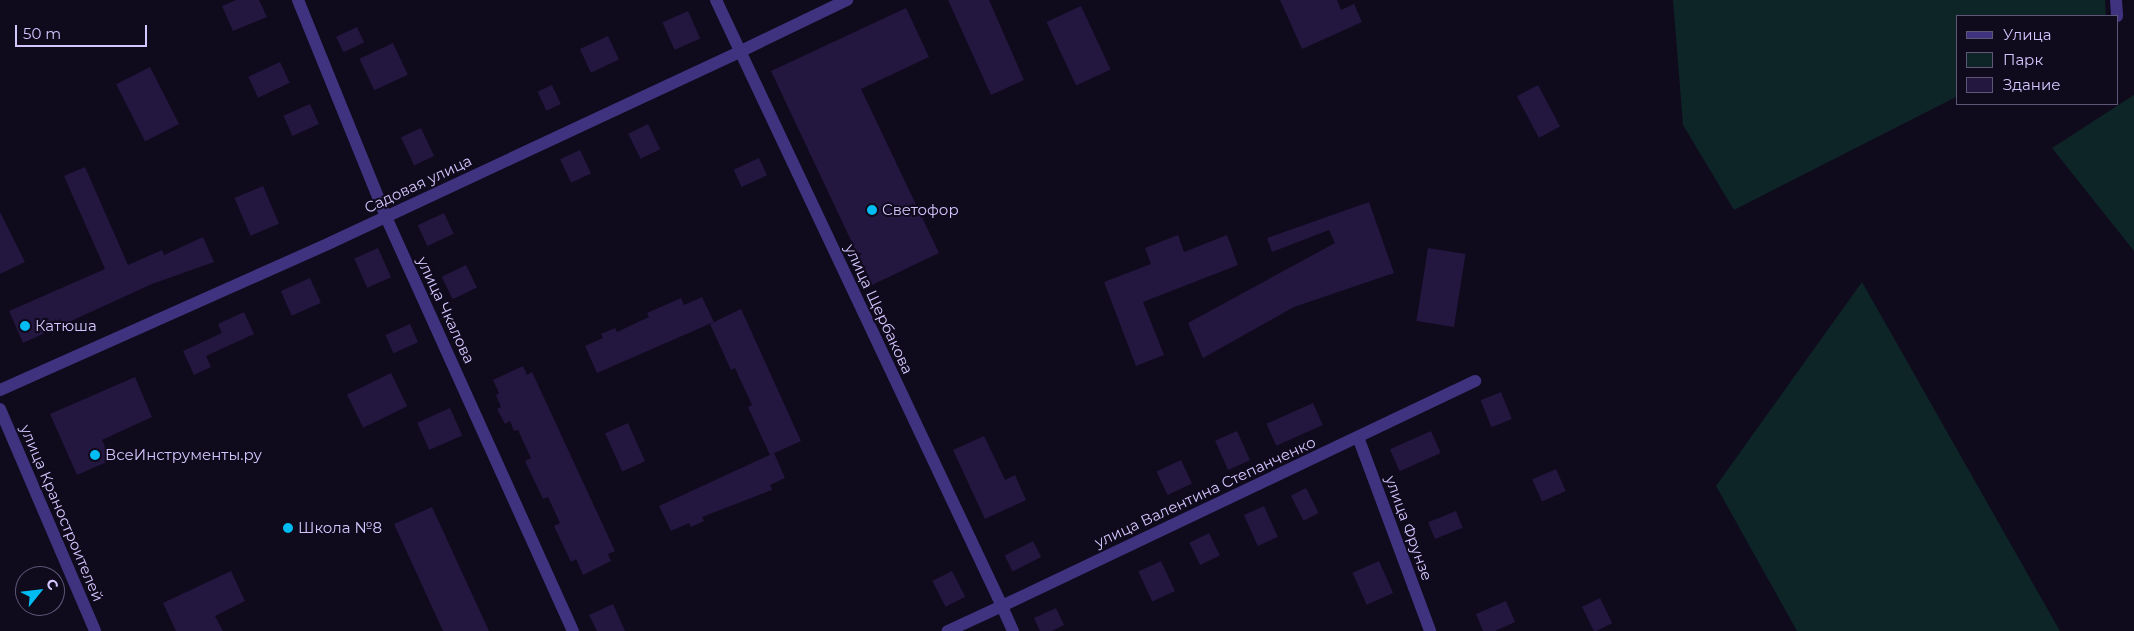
<!DOCTYPE html>
<html>
<head>
<meta charset="utf-8">
<style>
	body { margin:0 }
	#map { position:relative; width:2134px; height:631px; overflow:hidden; background:#100a1d; font-family:Montserrat,sans-serif }
	div>[style] { position:absolute }
	.green>* { inset:0; background:#0d2527 }
	.building>* { inset:0; background:#23163f; transform-origin:0 0 }
	.minor>* { height:12px; margin:-6px; padding:0 6px; transform-origin:6px; border-radius:6px; background:#3f337f }
	.tertiary>* { height:12px; margin:-6px; padding:0 6px; transform-origin:6px; border-radius:6px; background:#3f337f }
	.dots>* { width:14px; height:14px; translate:-50% -50%; box-sizing:border-box; border:2px solid #100a1d; border-radius:50% }
	span { translate:-50% -50%; white-space:nowrap; text-align:center; line-height:1.15; -webkit-text-stroke:4px #100a1d; paint-order:stroke }
	.street-label { font-size:15px; color:#d4c7ff }
	.poi-label { font-size:15px; color:#d4c7ff }
	.left { translate:0 -50%; text-align:left }
	.legend { position:absolute; left:1956px; top:15px; width:162px; height:90px; box-sizing:border-box; background:#100a1d; border:1px solid #5e5677; margin:0; padding:6px 9px; list-style:none; font-size:15px; color:#d4c7ff }
	.legend li { display:flex; align-items:center; gap:10px; height:25px }
	.legend b { width:25px; border:1px solid #5e5677 }
	.north { position:absolute; left:15px; top:566px; width:50px; height:50px; box-sizing:border-box; background:#100a1d; border:1px solid #5e5677; border-radius:50%; rotate:61deg; font-size:14px; font-weight:700; line-height:20px; text-align:center; color:#d4c7ff }
	.north::after { content:''; display:block; margin:auto; width:18px; height:22px; background:#00bcf2; clip-path:polygon(50% 0,100% 100%,50% 72%,0 100%) }
	.scale { position:absolute; left:15px; top:25px; width:132px; height:22px; box-sizing:border-box; border:2px solid #d4c7ff; border-top:0; padding-left:6px; font-size:15px; line-height:18px; white-space:nowrap; color:#d4c7ff; -webkit-text-stroke:4px #100a1d; paint-order:stroke }
</style>
</head>
<body>
<div id="map">
	<div class="green">
		<div style="clip-path:polygon(1673px 0,2105px 0,2106px 16px,1958px 16px,1958px 96px,1734px 210px,1683px 125px)"></div>
		<div style="clip-path:polygon(2134px 95px,2134px 251px,2052px 148px)"></div>
		<div style="clip-path:polygon(1862px 282px,2060px 631px,1797px 631px,1716px 486px)"></div>
	</div>
	<div class="building">
		<div style="clip-path:polygon(236px 0,259px 0,267px 17px,233px 31px,222px 6px)"></div>
		<div style="clip-path:polygon(948px 0,989px 0,1024px 80px,991px 95px)"></div>
		<div style="clip-path:polygon(1280px 0,1337px 0,1341px 10px,1354px 4px,1362px 22px,1302px 49px)"></div>
		<div style="left:1081px;top:6px;width:70px;height:38px;rotate:65deg"></div>
		<div style="clip-path:polygon(906px 8px,929px 57px,861px 89px,939px 253px,872px 285px,771px 71px)"></div>
		<div style="left:688px;top:11px;width:30px;height:28px;rotate:66deg"></div>
		<div style="left:357px;top:27px;width:17px;height:23px;rotate:65deg"></div>
		<div style="left:608px;top:36px;width:26px;height:31px;rotate:65deg"></div>
		<div style="left:393px;top:43px;width:35px;height:37px;rotate:65deg"></div>
		<div style="left:280px;top:62px;width:23px;height:35px;rotate:65deg"></div>
		<div style="left:150px;top:67px;width:64px;height:38px;rotate:63deg"></div>
		<div style="left:552px;top:85px;width:21px;height:16px;rotate:65deg"></div>
		<div style="left:1538px;top:85px;width:47px;height:24px;rotate:62deg"></div>
		<div style="left:310px;top:104px;width:22px;height:29px;rotate:66deg"></div>
		<div style="left:648px;top:124px;width:28px;height:22px;rotate:64deg"></div>
		<div style="left:421px;top:128px;width:31px;height:22px;rotate:65deg"></div>
		<div style="left:580px;top:150px;width:26px;height:22px;rotate:65deg"></div>
		<div style="left:759px;top:158px;width:19px;height:28px;rotate:65deg"></div>
		<div style="clip-path:polygon(85px 167px,128px 265px,162px 250px,164px 255px,203px 237px,214px 262px,152px 284px,23px 343px,9px 311px,105px 269px,64px 176px)"></div>
		<div style="left:263px;top:186px;width:41px;height:31px;rotate:67deg"></div>
		<div style="clip-path:polygon(1369px 202px,1394px 273px,1294px 307px,1203px 358px,1188px 323px,1335px 243px,1329px 230px,1272px 252px,1267px 238px)"></div>
		<div style="clip-path:polygon(0 212px,25px 262px,0 274px)"></div>
		<div style="left:444px;top:213px;width:23px;height:29px;rotate:65deg"></div>
		<div style="clip-path:polygon(1178px 235px,1184px 252px,1227px 235px,1238px 265px,1143px 302px,1164px 355px,1136px 366px,1104px 282px,1151px 264px,1145px 248px)"></div>
		<div style="left:378px;top:248px;width:32px;height:26px;rotate:66deg"></div>
		<div style="left:1428px;top:248px;width:38px;height:74px;rotate:9deg"></div>
		<div style="left:466px;top:265px;width:25px;height:27px;rotate:64deg"></div>
		<div style="left:310px;top:278px;width:27px;height:32px;rotate:66deg"></div>
		<div style="clip-path:polygon(702px 297px,714px 322px,597px 373px,585px 346px,603px 338px,601px 334px,615px 328px,617px 332px,649px 317px,647px 313px,681px 298px,684px 305px)"></div>
		<div style="clip-path:polygon(741px 309px,801px 441px,770px 455px,748px 407px,752px 405px,735px 368px,731px 370px,710px 324px)"></div>
		<div style="clip-path:polygon(244px 312px,254px 334px,206px 356px,211px 367px,194px 375px,183px 351px,222px 333px,218px 324px)"></div>
		<div style="left:410px;top:324px;width:20px;height:27px;rotate:66deg"></div>
		<div style="clip-path:polygon(523px 366px,527px 375px,532px 372px,615px 551px,608px 554px,611px 561px,583px 575px,576px 559px,571px 562px,554px 526px,560px 523px,548px 497px,543px 499px,525px 461px,531px 458px,518px 430px,514px 431px,510px 421px,505px 424px,497px 409px,501px 407px,496px 395px,499px 393px,493px 380px)"></div>
		<div style="left:391px;top:373px;width:37px;height:49px;rotate:64deg"></div>
		<div style="clip-path:polygon(135px 377px,152px 417px,102px 440px,111px 460px,77px 475px,50px 414px)"></div>
		<div style="left:1501px;top:392px;width:29px;height:22px;rotate:68deg"></div>
		<div style="left:1313px;top:403px;width:24px;height:51px;rotate:66deg"></div>
		<div style="left:450px;top:408px;width:30px;height:36px;rotate:66deg"></div>
		<div style="left:628px;top:423px;width:42px;height:25px;rotate:66deg"></div>
		<div style="left:1237px;top:431px;width:32px;height:24px;rotate:66deg"></div>
		<div style="left:1431px;top:431px;width:24px;height:45px;rotate:66deg"></div>
		<div style="clip-path:polygon(984px 436px,1005px 480px,1015px 475px,1026px 500px,985px 519px,953px 450px)"></div>
		<div style="clip-path:polygon(774px 453px,785px 478px,770px 485px,772px 490px,702px 517px,704px 521px,691px 527px,689px 523px,671px 531px,659px 506px)"></div>
		<div style="left:1181px;top:460px;width:26px;height:27px;rotate:65deg"></div>
		<div style="left:1556px;top:469px;width:24px;height:26px;rotate:66deg"></div>
		<div style="left:1306px;top:488px;width:28px;height:17px;rotate:63deg"></div>
		<div style="left:1264px;top:506px;width:34px;height:22px;rotate:66deg"></div>
		<div style="clip-path:polygon(432px 507px,489px 631px,443px 631px,394px 524px)"></div>
		<div style="left:1456px;top:511px;width:18px;height:30px;rotate:68deg"></div>
		<div style="left:1209px;top:533px;width:25px;height:22px;rotate:64deg"></div>
		<div style="left:1033px;top:541px;width:18px;height:32px;rotate:63deg"></div>
		<div style="left:1161px;top:561px;width:33px;height:25px;rotate:65deg"></div>
		<div style="left:1379px;top:561px;width:35px;height:29px;rotate:66deg"></div>
		<div style="clip-path:polygon(231px 571px,245px 601px,215px 616px,223px 631px,176px 631px,163px 603px)"></div>
		<div style="left:952px;top:571px;width:29px;height:22px;rotate:63deg"></div>
		<div style="left:1600px;top:598px;width:28px;height:20px;rotate:64deg"></div>
		<div style="clip-path:polygon(1506px 601px,1515px 622px,1495px 631px,1483px 631px,1476px 614px)"></div>
		<div style="clip-path:polygon(613px 604px,625px 631px,597px 631px,589px 615px)"></div>
		<div style="clip-path:polygon(1056px 608px,1064px 625px,1052px 631px,1040px 631px,1034px 618px)"></div>
	</div>
	<div class="minor">
		<div style="left:298px;top:0;width:234px;rotate:67.9deg"></div>
		<div style="left:386px;top:217px;width:454px;rotate:65.7deg"></div>
		<div style="left:2116px;top:0;width:16px;rotate:86deg"></div>
		<div style="left:739px;top:52px;width:120px;rotate:-25.7deg"></div>
		<div style="left:1358px;top:437px;width:207px;rotate:69.6deg"></div>
		<div style="left:1013px;top:631px;width:27px;rotate:-114deg"></div>
		<div style="left:1002px;top:606px;width:524px;rotate:-25.44deg"></div>
	</div>
	<div class="tertiary">
		<div style="left:716px;top:0;width:670px;rotate:64.74deg"></div>
		<div style="left:1002px;top:606px;width:60px;rotate:155.2deg"></div>
		<div style="left:0;top:390px;width:363px;rotate:-24deg"></div>
		<div style="left:332px;top:242px;width:449px;rotate:-25deg"></div>
		<div style="left:0;top:409px;width:241px;rotate:66.8deg"></div>
	</div>
	<div class="dots">
		<div style="left:872px;top:210px;background:#00bcf2"></div>
		<div style="left:25px;top:326px;background:#00bcf2"></div>
		<div style="left:95px;top:455px;background:#00bcf2"></div>
		<div style="left:288px;top:528px;background:#00bcf2"></div>
	</div>
	<div class="street-label">
		<span style="left:418px;top:184px;rotate:-25deg">Садовая улица</span>
		<span style="left:879px;top:309px;rotate:65deg">улица Щербакова</span>
		<span style="left:446px;top:310px;rotate:65deg">улица Чкалова</span>
		<span style="left:1205px;top:492px;rotate:-25deg">улица Валентина Степанченко</span>
		<span style="left:62px;top:513px;rotate:67deg">улица Краностроителей</span>
		<span style="left:1409px;top:528px;rotate:70deg">улица Фрунзе</span>
	</div>
	<div class="poi-label">
		<span class="left" style="left:882px;top:210px">Светофор</span>
		<span class="left" style="left:35px;top:326px">Катюша</span>
		<span class="left" style="left:105px;top:455px">ВсеИнструменты.ру</span>
		<span class="left" style="left:298px;top:528px">Школа №8</span>
	</div>
	<ul class="legend">
	<li><b style="height:6px;background:#3f337f"></b>Улица</li>
	<li><b style="height:14px;background:#0d2527"></b>Парк</li>
	<li><b style="height:14px;background:#23163f"></b>Здание</li>
	</ul>
	<div class="north">С</div>
	<div class="scale">50 m</div>
</div>
</body>
</html>
